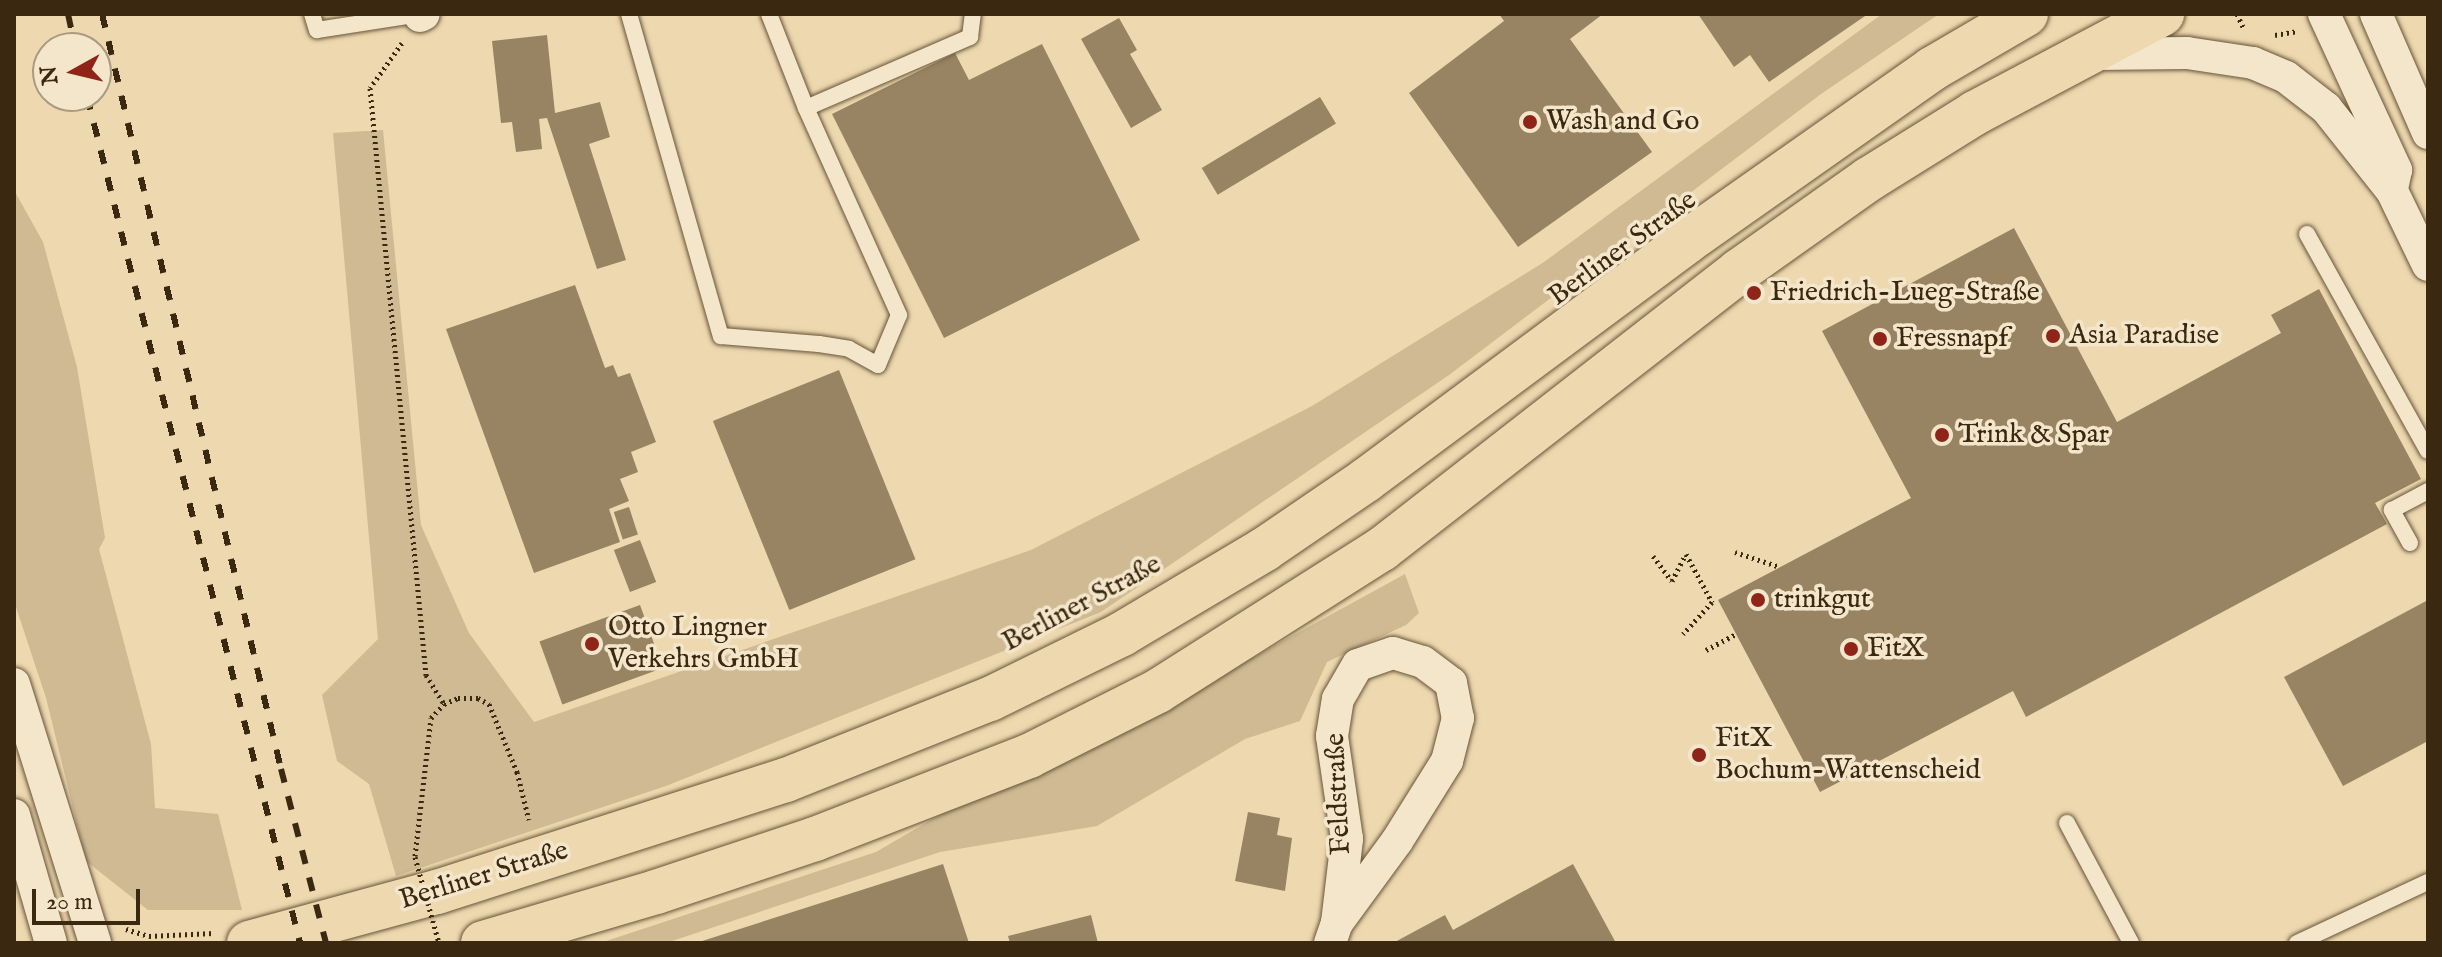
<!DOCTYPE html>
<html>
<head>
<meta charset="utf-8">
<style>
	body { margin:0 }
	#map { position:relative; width:2442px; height:957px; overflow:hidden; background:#edd8af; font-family:"IM FELL English",serif }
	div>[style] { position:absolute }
	.green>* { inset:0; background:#cfba94 }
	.building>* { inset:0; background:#988463; transform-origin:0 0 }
	.path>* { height:5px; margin-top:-2.5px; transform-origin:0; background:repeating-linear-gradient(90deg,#3b2810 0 2px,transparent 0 6px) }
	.roads { filter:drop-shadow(0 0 2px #685438) drop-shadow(0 0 2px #685438) }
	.lane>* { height:16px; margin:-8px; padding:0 8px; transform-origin:8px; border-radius:8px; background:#f3e6cb }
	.street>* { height:32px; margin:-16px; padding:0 16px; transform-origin:16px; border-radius:16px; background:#f3e6cb }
	.primary>* { height:44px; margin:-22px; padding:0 22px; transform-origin:22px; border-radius:22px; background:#edd8af }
	.rail>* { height:6px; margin-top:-3px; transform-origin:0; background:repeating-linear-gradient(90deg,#3b2810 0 14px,transparent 0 28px) }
	.path-bridge>* { height:5px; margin-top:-2.5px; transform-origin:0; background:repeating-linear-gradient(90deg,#3b2810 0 2px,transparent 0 6px) }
	.dots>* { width:22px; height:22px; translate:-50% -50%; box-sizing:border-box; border:4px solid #f3e6cb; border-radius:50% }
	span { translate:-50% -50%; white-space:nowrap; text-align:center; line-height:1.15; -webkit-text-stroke:7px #f3e6cb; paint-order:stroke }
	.poi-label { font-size:28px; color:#3b2810 }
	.left { translate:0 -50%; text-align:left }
	.street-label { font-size:28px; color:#3b2810 }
	.frame { position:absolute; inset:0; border:16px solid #3b2810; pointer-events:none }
	.north { position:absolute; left:32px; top:32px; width:80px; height:80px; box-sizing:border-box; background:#f3e6cb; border:2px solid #a99a80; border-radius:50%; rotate:262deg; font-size:22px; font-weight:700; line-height:32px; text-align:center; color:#3b2810 }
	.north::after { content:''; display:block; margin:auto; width:28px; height:36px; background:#8f2418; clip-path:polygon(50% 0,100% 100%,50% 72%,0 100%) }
	.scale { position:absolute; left:32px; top:889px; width:108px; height:36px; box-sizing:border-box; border:4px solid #3b2810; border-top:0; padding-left:10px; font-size:24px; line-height:28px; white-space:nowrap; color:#3b2810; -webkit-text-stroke:6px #f3e6cb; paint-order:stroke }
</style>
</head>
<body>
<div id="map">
	<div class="green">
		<div style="clip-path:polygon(1882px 14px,1939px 14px,1821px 94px,1449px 375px,1101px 612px,666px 786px,396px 876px,369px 784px,337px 761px,322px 695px,378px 639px,333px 133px,383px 130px,421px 525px,469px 633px,534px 722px,1031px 550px,1312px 406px,1544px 262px)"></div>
		<div style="clip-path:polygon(14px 190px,43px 242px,77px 367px,105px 538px,99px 549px,151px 744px,155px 808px,218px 814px,242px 910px,148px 910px,86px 861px,46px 698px,14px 601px)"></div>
		<div style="clip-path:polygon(1405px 574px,1419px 613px,1406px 625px,1327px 662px,1300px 721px,1245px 739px,1097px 826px,940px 852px,666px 943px,600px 943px,876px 852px,960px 803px,1095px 744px)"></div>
	</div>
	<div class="building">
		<div style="clip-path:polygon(1499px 14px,1603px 14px,1570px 39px,1652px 152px,1518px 247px,1409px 93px,1504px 21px)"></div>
		<div style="clip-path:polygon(1698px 14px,1770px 15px,1868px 14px,1769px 82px,1750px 55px,1734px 67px)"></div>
		<div style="clip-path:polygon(1119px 18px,1137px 50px,1130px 54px,1162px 110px,1131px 128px,1081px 39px)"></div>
		<div style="clip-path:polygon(547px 35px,555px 113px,600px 102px,610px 137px,589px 144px,626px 260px,597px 269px,547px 118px,539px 119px,542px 149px,516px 152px,512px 122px,501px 123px,492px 41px)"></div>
		<div style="clip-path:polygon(1042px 44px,1140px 240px,944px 338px,832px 114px,955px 53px,969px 80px)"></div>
		<div style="left:1320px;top:97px;width:31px;height:138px;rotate:59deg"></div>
		<div style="clip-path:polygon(2014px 228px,2117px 422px,2281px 333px,2271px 315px,2319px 289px,2421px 479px,2375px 503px,2387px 524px,2026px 717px,2013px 691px,1820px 792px,1718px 600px,1911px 498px,1822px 331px)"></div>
		<div style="clip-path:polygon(575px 285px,605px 368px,613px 365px,618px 377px,630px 373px,656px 442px,631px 452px,638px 472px,620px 479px,629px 501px,609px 509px,620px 542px,534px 573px,446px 329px)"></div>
		<div style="left:839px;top:370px;width:204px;height:136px;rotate:68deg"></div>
		<div style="left:629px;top:507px;width:29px;height:16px;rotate:72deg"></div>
		<div style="left:640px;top:540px;width:45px;height:28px;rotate:69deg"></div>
		<div style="clip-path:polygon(2428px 600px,2428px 741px,2343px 786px,2284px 677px)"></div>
		<div style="left:640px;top:605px;width:67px;height:107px;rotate:70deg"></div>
		<div style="clip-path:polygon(1248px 812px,1280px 818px,1277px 835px,1292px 838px,1285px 891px,1235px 881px)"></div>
		<div style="clip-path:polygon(943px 864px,969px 943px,699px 943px,699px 942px)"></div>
		<div style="clip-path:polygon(1573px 864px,1616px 943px,1393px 943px,1445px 915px,1453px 930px)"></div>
		<div style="clip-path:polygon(1091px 915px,1098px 943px,1010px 943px,1008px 936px)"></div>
	</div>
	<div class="path">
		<div style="left:2237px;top:14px;width:17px;rotate:65deg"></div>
		<div style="left:2275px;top:35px;width:22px;rotate:-10deg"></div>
		<div style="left:402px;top:43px;width:55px;rotate:125.4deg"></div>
		<div style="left:370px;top:88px;width:590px;rotate:84.55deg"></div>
		<div style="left:426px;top:675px;width:34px;rotate:58deg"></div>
		<div style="left:1735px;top:552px;width:47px;rotate:18.4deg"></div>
		<div style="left:1653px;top:556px;width:31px;rotate:53deg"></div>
		<div style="left:1672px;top:581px;width:30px;rotate:-63deg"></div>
		<div style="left:1686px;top:554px;width:55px;rotate:61.6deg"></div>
		<div style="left:1712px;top:602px;width:43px;rotate:132.2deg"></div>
		<div style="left:1706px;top:650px;width:34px;rotate:-28deg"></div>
		<div style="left:415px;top:856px;width:139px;rotate:-83.4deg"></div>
		<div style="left:431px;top:718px;width:19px;rotate:-47deg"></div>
		<div style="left:444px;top:704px;width:15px;rotate:-23deg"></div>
		<div style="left:458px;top:698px;width:20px"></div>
		<div style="left:478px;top:698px;width:13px;rotate:29deg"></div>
		<div style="left:489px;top:704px;width:74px;rotate:67.6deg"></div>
		<div style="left:517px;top:772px;width:49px;rotate:76deg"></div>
		<div style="left:126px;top:929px;width:24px;rotate:17deg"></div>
		<div style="left:149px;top:936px;width:65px;rotate:-2.6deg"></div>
	</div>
	<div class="roads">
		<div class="lane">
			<div style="left:312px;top:14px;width:17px;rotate:73deg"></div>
			<div style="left:317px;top:30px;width:104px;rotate:-8.8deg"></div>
			<div style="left:629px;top:14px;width:335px;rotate:74.1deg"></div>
			<div style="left:721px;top:336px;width:98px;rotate:4.7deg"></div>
			<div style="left:819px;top:344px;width:30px;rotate:9deg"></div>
			<div style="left:849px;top:349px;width:33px;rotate:29deg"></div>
			<div style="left:878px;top:365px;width:54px;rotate:-67.2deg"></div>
			<div style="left:899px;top:315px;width:227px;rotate:-114.2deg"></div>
			<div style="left:806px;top:108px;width:101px;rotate:-111.5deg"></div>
			<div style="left:806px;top:108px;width:179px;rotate:-23.4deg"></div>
			<div style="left:970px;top:37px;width:23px;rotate:-83deg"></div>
			<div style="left:2307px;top:234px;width:248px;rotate:60.9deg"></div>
			<div style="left:2410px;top:543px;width:38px;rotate:-119deg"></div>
			<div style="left:2392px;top:510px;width:41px;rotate:-27.8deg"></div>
			<div style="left:2067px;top:823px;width:136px;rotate:61.9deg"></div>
			<div style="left:2297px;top:943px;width:145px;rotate:-25deg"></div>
		</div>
		<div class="street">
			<div style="left:2324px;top:14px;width:172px;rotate:65.2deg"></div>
			<div style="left:2396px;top:170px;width:14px;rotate:102deg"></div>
			<div style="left:2376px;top:14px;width:130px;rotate:66.4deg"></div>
			<div style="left:420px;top:16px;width:4px;rotate:-27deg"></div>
			<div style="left:2093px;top:54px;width:94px;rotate:-0.6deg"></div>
			<div style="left:2187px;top:53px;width:67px;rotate:8.6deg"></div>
			<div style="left:2253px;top:63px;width:36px;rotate:23deg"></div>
			<div style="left:2286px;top:77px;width:51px;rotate:37.8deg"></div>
			<div style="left:2326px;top:108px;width:106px;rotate:51.5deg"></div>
			<div style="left:2392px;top:191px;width:82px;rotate:64.1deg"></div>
			<div style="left:14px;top:684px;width:271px;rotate:72.6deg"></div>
			<div style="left:14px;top:815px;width:133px;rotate:73.9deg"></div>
			<div style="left:1330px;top:943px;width:21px;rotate:-71deg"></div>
			<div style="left:1337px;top:923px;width:85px;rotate:-83.2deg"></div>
			<div style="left:1347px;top:839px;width:104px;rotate:-98.3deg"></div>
			<div style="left:1332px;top:736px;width:37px;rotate:-81deg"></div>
			<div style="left:1338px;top:699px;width:39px;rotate:-60deg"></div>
			<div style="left:1358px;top:665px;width:37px;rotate:-19deg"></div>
			<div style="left:1393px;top:653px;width:31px;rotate:17deg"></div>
			<div style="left:1423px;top:662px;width:35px;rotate:37deg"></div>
			<div style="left:1451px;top:683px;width:36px;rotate:79deg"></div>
			<div style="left:1458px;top:718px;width:44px;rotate:104.3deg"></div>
			<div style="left:1447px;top:761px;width:94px;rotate:122deg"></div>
			<div style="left:1397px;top:841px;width:102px;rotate:126.2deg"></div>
		</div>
		<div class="primary">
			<div style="left:249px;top:943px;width:195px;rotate:-15.2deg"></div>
			<div style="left:437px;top:892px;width:367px;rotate:-17.8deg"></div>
			<div style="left:786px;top:780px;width:219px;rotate:-21.7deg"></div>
			<div style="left:990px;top:699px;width:147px;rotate:-26.2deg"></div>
			<div style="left:1122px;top:634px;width:166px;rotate:-30.7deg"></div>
			<div style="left:1265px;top:549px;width:122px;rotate:-34.3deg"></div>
			<div style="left:1366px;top:480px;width:399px;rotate:-36.6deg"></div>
			<div style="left:1686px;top:242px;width:301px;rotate:-35.1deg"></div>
			<div style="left:1932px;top:69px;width:109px;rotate:-30.3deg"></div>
			<div style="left:483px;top:943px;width:180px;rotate:-16.4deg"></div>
			<div style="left:656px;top:892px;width:168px;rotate:-18.4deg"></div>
			<div style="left:815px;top:839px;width:230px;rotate:-21.2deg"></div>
			<div style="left:1029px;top:756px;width:144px;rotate:-26.7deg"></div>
			<div style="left:1158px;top:691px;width:265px;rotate:-32.4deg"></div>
			<div style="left:1382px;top:549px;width:452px;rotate:-37.9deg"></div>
			<div style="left:1739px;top:271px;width:159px;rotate:-35.3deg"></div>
			<div style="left:1869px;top:179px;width:125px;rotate:-31.9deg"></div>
			<div style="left:1975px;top:113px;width:212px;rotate:-27.9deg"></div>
		</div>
	</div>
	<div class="rail">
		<div style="left:68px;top:14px;width:35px;rotate:78deg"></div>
		<div style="left:102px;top:14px;width:776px;rotate:76.66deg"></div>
		<div style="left:281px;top:769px;width:180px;rotate:75.5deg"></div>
		<div style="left:87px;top:96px;width:873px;rotate:75.88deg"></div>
	</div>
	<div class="path-bridge">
		<div style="left:415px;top:857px;width:89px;rotate:74.4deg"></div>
	</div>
	<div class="dots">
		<div style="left:1530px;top:122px;background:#8f2418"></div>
		<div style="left:1754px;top:293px;background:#8f2418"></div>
		<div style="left:2053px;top:336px;background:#8f2418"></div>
		<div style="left:1880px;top:339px;background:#8f2418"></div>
		<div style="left:1942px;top:435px;background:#8f2418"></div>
		<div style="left:1758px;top:600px;background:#8f2418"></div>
		<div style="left:592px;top:644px;background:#8f2418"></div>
		<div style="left:1851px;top:649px;background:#8f2418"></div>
		<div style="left:1699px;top:755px;background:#8f2418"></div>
	</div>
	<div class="poi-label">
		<span class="left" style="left:1546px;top:122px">Wash and Go</span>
		<span class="left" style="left:1770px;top:293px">Friedrich-Lueg-Straße</span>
		<span class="left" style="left:2069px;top:336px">Asia Paradise</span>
		<span class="left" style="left:1896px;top:339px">Fressnapf</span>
		<span class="left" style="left:1958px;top:435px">Trink &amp; Spar</span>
		<span class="left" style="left:1774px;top:600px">trinkgut</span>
		<span class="left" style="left:608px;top:644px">Otto Lingner<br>Verkehrs GmbH</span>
		<span class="left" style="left:1867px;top:649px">FitX</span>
		<span class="left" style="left:1715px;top:755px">FitX<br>Bochum-Wattenscheid</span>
	</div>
	<div class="street-label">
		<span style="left:1623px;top:249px;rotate:-36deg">Berliner Straße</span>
		<span style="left:1082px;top:604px;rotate:-28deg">Berliner Straße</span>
		<span style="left:1339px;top:794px;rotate:-93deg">Feldstraße</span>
		<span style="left:484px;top:876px;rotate:-17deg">Berliner Straße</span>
	</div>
	<div class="frame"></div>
	<div class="north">N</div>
	<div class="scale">20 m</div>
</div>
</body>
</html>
